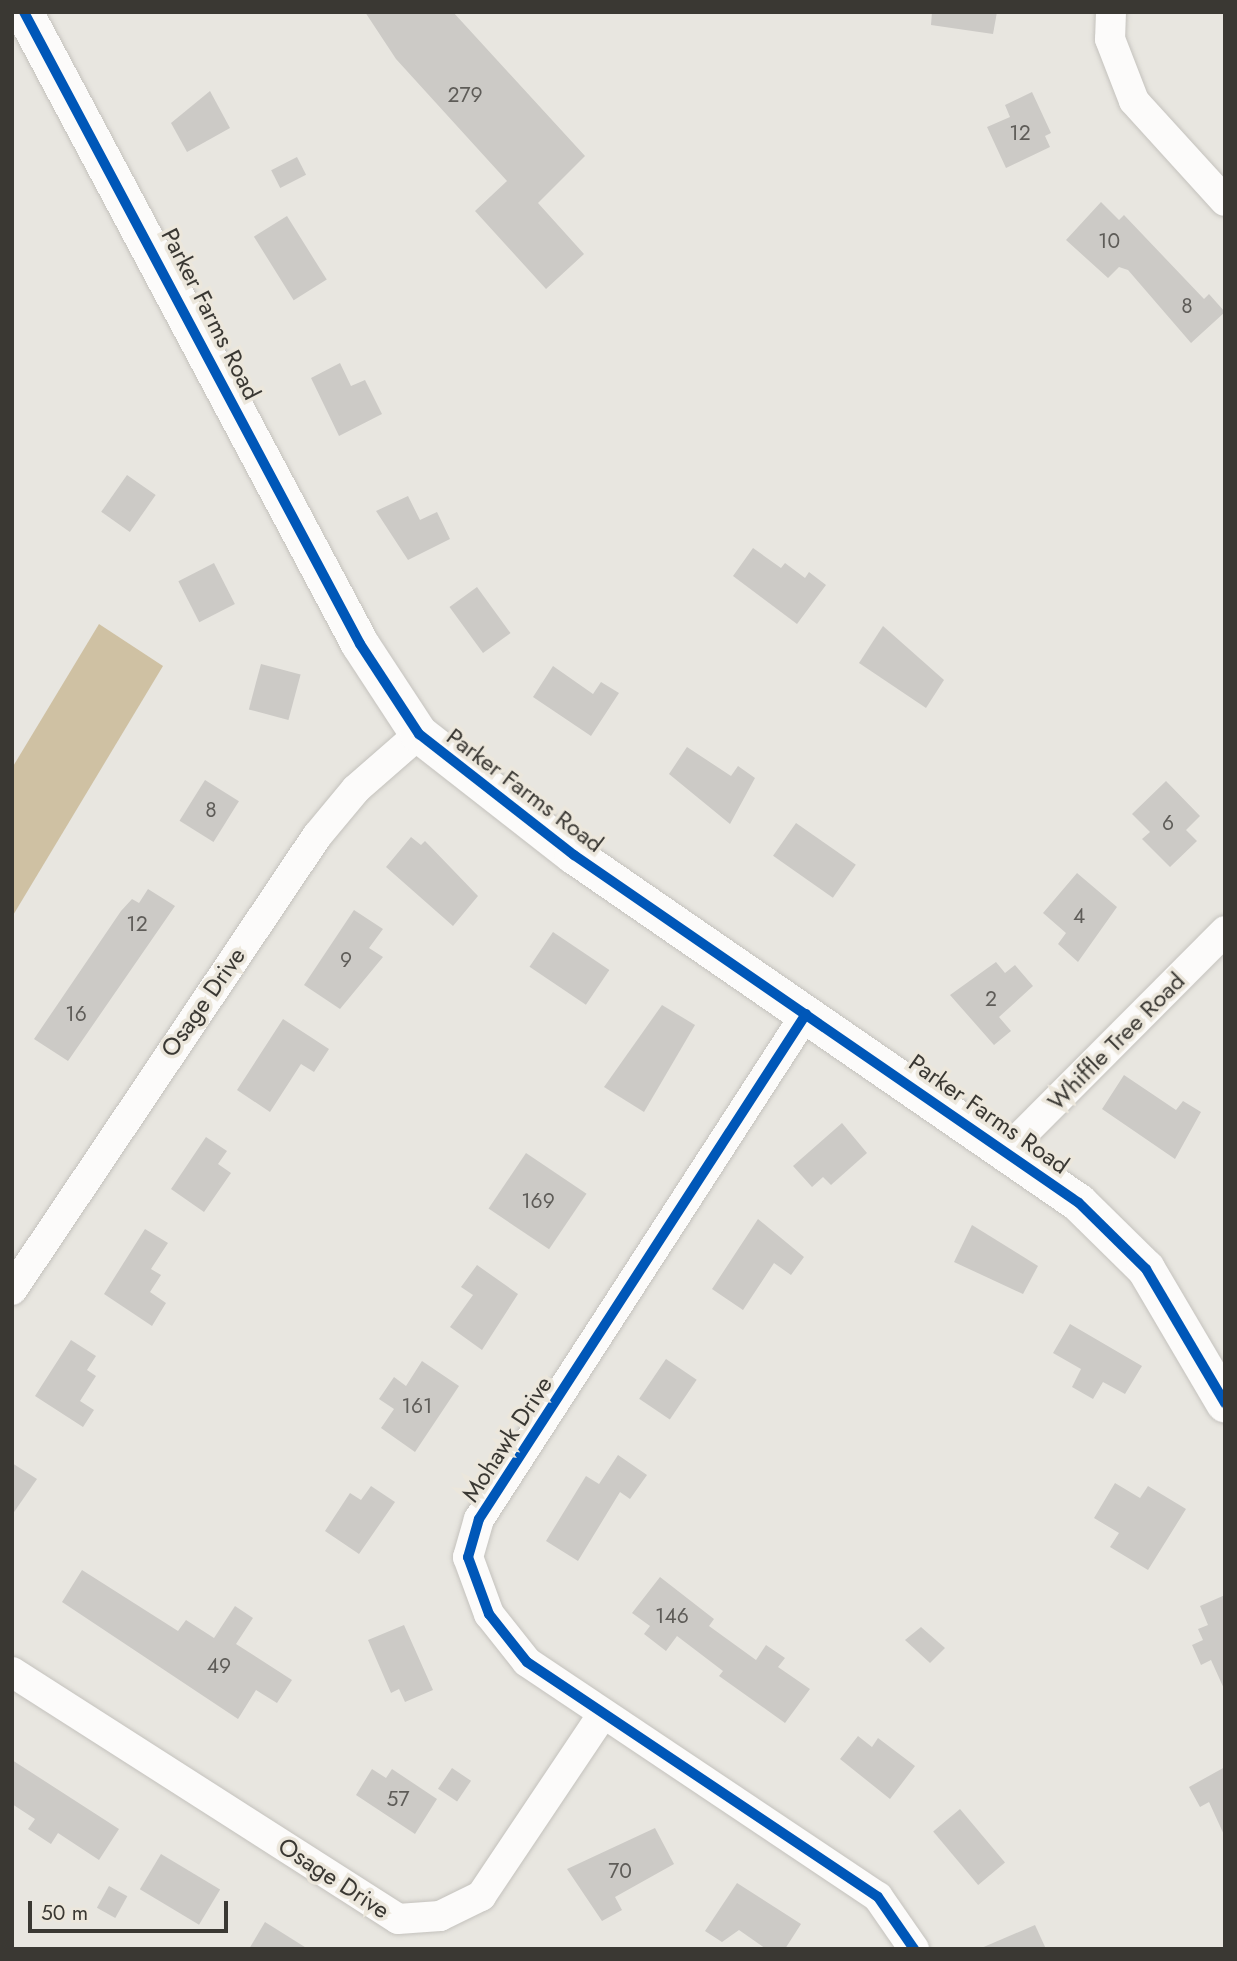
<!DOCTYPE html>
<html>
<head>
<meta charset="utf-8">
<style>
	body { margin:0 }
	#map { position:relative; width:1237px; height:1961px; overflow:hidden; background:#e8e6e0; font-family:Jost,sans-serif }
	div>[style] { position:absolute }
	.forest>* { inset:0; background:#cfc1a3 }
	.building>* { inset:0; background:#cccac6; transform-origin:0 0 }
	.roads { filter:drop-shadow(0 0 2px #c4c2bd) drop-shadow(0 0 2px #c4c2bd) }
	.minor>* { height:30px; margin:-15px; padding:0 15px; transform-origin:15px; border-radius:15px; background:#fcfbfa }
	.tertiary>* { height:38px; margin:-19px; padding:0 19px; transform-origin:19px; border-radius:19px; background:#fcfbfa }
	.cycleway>* { height:10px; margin:-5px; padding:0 5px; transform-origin:5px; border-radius:5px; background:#0057b8 }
	span { translate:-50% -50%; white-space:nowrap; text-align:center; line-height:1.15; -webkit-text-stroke:7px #ece7dc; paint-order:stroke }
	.number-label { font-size:21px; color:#5e5c58 }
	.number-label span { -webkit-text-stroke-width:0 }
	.street-label { font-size:24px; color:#3a3833 }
	.frame { position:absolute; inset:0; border:14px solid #3a3833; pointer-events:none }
	.scale { position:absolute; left:28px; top:1901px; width:200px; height:32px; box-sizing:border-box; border:4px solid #3a3833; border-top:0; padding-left:9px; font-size:21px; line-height:24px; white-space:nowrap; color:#3a3833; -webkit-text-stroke:5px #ece7dc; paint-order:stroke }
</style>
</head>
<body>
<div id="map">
	<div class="forest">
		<div style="clip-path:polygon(99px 624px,163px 666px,12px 917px,12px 768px)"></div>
	</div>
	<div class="building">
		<div style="clip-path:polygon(365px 12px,453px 12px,585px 156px,538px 203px,584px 254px,546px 289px,475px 211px,507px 181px,396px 59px)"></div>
		<div style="clip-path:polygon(932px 12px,997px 12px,993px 34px,931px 25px)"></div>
		<div style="clip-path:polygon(210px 91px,230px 128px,187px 152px,171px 123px)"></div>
		<div style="clip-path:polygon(1032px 92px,1051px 133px,1045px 136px,1050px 147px,1006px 168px,987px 127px,1010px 117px,1005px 105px)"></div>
		<div style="left:297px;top:157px;width:20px;height:29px;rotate:63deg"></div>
		<div style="clip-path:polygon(1101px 202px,1119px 220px,1124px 215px,1204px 299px,1209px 294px,1225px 312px,1191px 343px,1128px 270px,1119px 267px,1108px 278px,1066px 240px)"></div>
		<div style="left:287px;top:216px;width:75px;height:39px;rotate:58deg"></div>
		<div style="clip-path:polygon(340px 363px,351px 386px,365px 380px,382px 414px,339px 436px,311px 378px)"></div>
		<div style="left:127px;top:475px;width:35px;height:45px;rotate:35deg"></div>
		<div style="clip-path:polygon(408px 496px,420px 520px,437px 512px,450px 539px,408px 560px,376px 511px)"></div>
		<div style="clip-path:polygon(753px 548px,781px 568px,785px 563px,805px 578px,809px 572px,826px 585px,797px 624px,733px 576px)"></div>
		<div style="left:214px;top:563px;width:46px;height:40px;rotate:63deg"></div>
		<div style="left:477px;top:587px;width:57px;height:34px;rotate:54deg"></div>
		<div style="clip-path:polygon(883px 626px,944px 680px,926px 708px,859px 663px)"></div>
		<div style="left:261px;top:664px;width:41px;height:47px;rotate:15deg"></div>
		<div style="clip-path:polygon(553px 666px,593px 694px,601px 682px,619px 693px,591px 736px,533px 697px)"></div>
		<div style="clip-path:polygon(687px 747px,731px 776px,738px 766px,755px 778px,730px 824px,669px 774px)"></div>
		<div style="left:205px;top:780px;width:40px;height:48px;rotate:32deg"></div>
		<div style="clip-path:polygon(1166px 781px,1200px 816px,1186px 830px,1197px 841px,1170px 867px,1142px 839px,1150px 832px,1132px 814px)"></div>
		<div style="left:796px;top:823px;width:73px;height:40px;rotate:35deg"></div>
		<div style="clip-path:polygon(411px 837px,421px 845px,425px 841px,478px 896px,453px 926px,386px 867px)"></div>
		<div style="clip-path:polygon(1077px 873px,1117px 907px,1078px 962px,1058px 944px,1066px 933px,1043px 913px)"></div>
		<div style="clip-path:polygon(148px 889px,175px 906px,68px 1061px,34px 1039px,121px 911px,132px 899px,139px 903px)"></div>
		<div style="clip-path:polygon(354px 910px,383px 929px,369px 948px,383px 957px,340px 1009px,304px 985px)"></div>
		<div style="left:553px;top:932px;width:68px;height:42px;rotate:34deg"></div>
		<div style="clip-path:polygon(996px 962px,1005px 973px,1015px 965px,1033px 986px,999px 1017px,1011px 1031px,994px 1045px,950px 995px)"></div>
		<div style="clip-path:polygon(662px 1005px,695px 1025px,644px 1112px,604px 1087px)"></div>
		<div style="clip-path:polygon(283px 1019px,329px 1049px,314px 1072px,301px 1064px,270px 1112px,237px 1090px)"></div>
		<div style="clip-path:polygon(1124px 1075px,1176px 1110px,1183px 1101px,1201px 1112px,1175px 1159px,1102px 1109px)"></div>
		<div style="clip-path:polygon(842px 1123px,867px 1153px,831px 1185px,823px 1177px,812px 1187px,793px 1166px)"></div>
		<div style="clip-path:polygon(206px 1137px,227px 1151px,218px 1164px,231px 1173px,204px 1212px,171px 1189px)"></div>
		<div style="left:526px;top:1153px;width:73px;height:67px;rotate:34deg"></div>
		<div style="clip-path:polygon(758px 1219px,804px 1257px,791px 1275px,774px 1263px,743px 1310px,712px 1289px)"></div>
		<div style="clip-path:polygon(972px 1225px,1038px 1266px,1023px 1294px,954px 1262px)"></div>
		<div style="clip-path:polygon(145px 1229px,168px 1243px,151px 1269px,161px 1275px,150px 1292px,166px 1303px,152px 1326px,104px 1294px)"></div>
		<div style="clip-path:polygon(477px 1265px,518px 1294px,482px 1350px,450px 1327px,473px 1295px,461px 1287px)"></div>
		<div style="clip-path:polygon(1070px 1324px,1142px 1366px,1125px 1394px,1103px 1382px,1093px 1399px,1072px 1387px,1081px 1369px,1053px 1353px)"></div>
		<div style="clip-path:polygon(71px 1340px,96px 1356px,87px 1370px,96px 1376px,80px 1401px,94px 1410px,83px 1427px,35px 1396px)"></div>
		<div style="left:666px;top:1359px;width:37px;height:48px;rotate:34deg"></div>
		<div style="clip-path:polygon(422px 1361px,459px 1386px,415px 1452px,381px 1428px,394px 1409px,379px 1399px,394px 1377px,406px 1386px)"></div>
		<div style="clip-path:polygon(618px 1455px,647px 1475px,630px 1499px,620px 1492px,578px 1561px,546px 1541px,586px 1476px,599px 1484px)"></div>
		<div style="clip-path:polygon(12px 1463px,37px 1479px,12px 1515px)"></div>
		<div style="clip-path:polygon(1115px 1483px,1140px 1498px,1148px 1486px,1186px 1509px,1148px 1570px,1110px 1547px,1119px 1533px,1094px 1518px)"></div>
		<div style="clip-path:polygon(371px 1486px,395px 1502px,359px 1554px,325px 1531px,350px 1493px,361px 1500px)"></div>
		<div style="clip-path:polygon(82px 1570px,178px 1631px,186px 1620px,214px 1638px,235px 1606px,253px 1618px,236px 1644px,292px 1680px,277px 1703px,256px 1690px,238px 1719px,62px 1602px)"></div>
		<div style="clip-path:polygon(660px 1577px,714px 1619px,709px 1626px,756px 1660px,766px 1645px,785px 1658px,778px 1667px,810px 1689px,785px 1723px,719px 1676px,723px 1671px,677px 1636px,666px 1651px,644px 1634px,650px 1626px,632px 1613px)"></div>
		<div style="clip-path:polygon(1225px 1595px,1225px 1691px,1211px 1660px,1201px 1665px,1192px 1645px,1203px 1640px,1198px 1629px,1208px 1625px,1200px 1606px)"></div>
		<div style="clip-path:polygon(404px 1625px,433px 1690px,405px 1702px,399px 1689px,391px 1693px,368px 1640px)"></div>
		<div style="clip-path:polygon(921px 1627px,945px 1648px,930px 1663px,905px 1640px)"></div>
		<div style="clip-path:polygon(858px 1736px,872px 1747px,878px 1738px,915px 1766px,890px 1799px,840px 1759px)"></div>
		<div style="clip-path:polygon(12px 1760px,119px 1829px,99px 1860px,58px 1833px,51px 1844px,28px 1829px,35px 1819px,12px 1804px)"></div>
		<div style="clip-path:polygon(1225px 1767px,1225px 1837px,1209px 1802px,1200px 1807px,1189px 1787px)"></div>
		<div style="left:452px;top:1768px;width:23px;height:25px;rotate:34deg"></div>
		<div style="clip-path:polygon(372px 1769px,386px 1778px,392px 1769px,437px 1799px,415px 1834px,356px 1795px)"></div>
		<div style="left:960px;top:1809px;width:70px;height:35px;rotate:50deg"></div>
		<div style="clip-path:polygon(655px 1828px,674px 1864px,615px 1897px,622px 1910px,602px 1921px,567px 1869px)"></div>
		<div style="left:161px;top:1854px;width:69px;height:41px;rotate:31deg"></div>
		<div style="clip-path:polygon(737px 1883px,801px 1924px,785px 1949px,766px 1949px,739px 1930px,722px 1942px,705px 1931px)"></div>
		<div style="left:109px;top:1886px;width:21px;height:25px;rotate:29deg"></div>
		<div style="clip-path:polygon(265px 1922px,308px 1949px,249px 1949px)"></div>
		<div style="clip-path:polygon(1035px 1925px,1046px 1949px,979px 1949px)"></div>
	</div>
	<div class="roads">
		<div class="minor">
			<div style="left:1111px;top:12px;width:27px;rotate:92deg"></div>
			<div style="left:1110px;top:39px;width:66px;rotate:68.8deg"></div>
			<div style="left:1134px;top:101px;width:135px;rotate:47.7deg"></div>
			<div style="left:806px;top:1014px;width:602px;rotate:122.92deg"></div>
			<div style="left:479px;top:1519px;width:40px;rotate:106deg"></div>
			<div style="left:468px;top:1557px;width:61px;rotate:69.8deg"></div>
			<div style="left:489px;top:1614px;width:61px;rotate:51.6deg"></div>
			<div style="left:527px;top:1662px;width:422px;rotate:33.8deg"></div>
			<div style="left:878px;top:1897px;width:63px;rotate:55.3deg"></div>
			<div style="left:1007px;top:1150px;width:309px;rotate:-45.1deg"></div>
			<div style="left:12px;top:1290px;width:547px;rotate:-56.11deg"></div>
			<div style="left:317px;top:836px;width:61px;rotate:-50.3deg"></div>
			<div style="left:356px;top:789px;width:84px;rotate:-41.1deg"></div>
			<div style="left:12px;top:1672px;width:458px;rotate:32.6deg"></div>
			<div style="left:398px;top:1919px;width:42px;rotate:-4.1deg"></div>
			<div style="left:440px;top:1916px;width:46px;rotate:-26deg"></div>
			<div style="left:481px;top:1896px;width:219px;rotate:-56.2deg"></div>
		</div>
		<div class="tertiary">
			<div style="left:24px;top:12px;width:716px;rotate:62deg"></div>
			<div style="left:360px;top:644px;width:108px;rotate:56.8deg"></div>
			<div style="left:419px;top:734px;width:197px;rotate:38deg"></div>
			<div style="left:574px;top:855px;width:613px;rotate:34.57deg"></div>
			<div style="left:1079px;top:1203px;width:94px;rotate:44.6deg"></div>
			<div style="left:1146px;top:1269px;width:156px;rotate:59.5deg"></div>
		</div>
	</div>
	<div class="cycleway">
		<div style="left:24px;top:12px;width:716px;rotate:62deg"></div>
		<div style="left:360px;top:644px;width:108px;rotate:56.8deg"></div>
		<div style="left:419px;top:734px;width:197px;rotate:38deg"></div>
		<div style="left:574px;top:855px;width:613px;rotate:34.57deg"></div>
		<div style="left:1079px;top:1203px;width:94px;rotate:44.6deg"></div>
		<div style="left:1146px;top:1269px;width:156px;rotate:59.5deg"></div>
		<div style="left:806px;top:1014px;width:602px;rotate:122.92deg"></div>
		<div style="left:479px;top:1519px;width:40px;rotate:106deg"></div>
		<div style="left:468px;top:1557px;width:61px;rotate:69.8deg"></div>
		<div style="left:489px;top:1614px;width:61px;rotate:51.6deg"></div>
		<div style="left:527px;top:1662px;width:422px;rotate:33.8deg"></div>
		<div style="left:878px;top:1897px;width:63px;rotate:55.3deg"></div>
	</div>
	<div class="number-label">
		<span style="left:465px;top:95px">279</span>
		<span style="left:1020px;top:133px">12</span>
		<span style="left:1109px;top:241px">10</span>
		<span style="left:1187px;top:306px">8</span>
		<span style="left:211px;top:810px">8</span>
		<span style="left:1168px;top:823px">6</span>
		<span style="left:1079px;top:916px">4</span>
		<span style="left:137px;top:924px">12</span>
		<span style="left:346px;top:960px">9</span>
		<span style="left:991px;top:999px">2</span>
		<span style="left:76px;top:1014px">16</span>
		<span style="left:538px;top:1201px">169</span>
		<span style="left:417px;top:1406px">161</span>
		<span style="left:672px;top:1616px">146</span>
		<span style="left:219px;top:1666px">49</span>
		<span style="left:398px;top:1799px">57</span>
		<span style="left:620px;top:1871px">70</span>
	</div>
	<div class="street-label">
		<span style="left:211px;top:314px;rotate:63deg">Parker Farms Road</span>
		<span style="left:525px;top:790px;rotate:37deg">Parker Farms Road</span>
		<span style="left:203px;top:1002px;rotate:-55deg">Osage Drive</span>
		<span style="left:1116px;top:1041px;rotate:-45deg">Whiffle Tree Road</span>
		<span style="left:989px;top:1114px;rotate:35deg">Parker Farms Road</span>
		<span style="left:507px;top:1439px;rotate:-57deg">Mohawk Drive</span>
		<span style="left:334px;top:1878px;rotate:33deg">Osage Drive</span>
	</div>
	<div class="frame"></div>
	<div class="scale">50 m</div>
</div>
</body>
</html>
